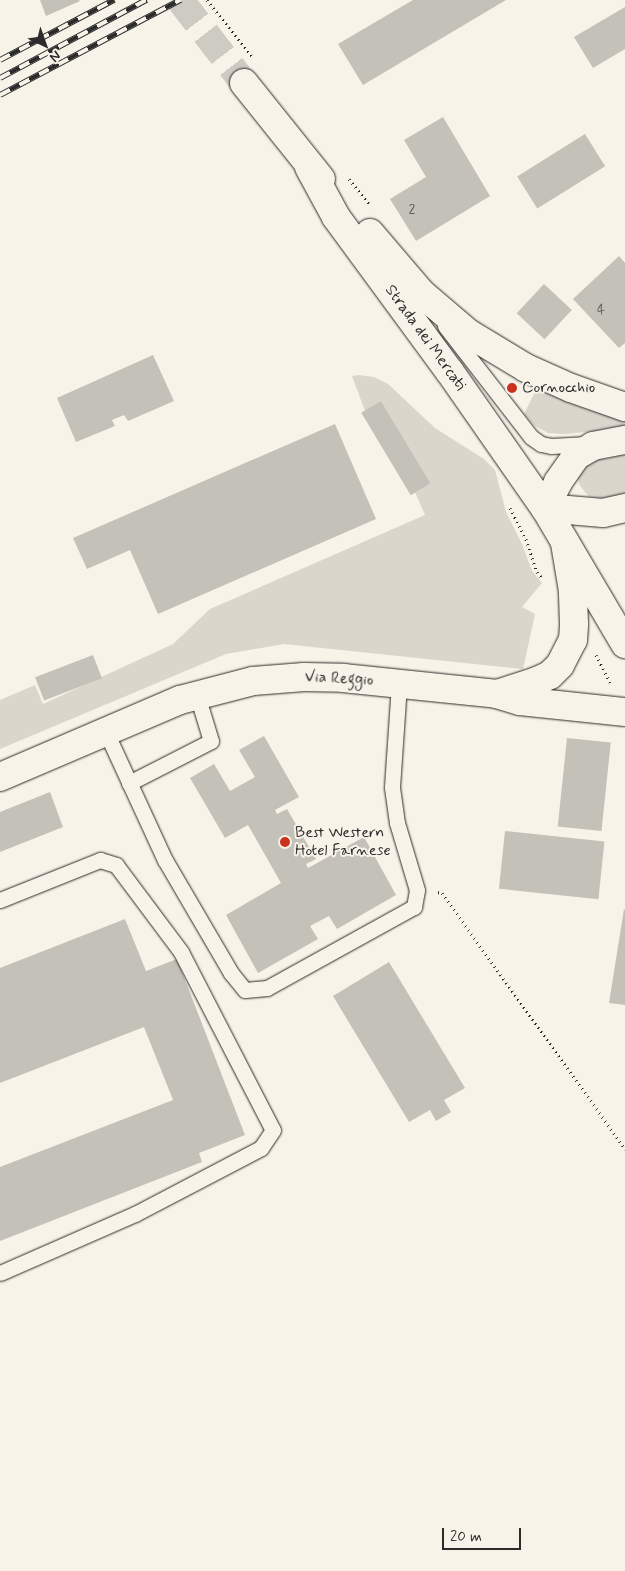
<!DOCTYPE html>
<html>
<head>
<meta charset="utf-8">
<style>
	body { margin:0 }
	#map { position:relative; width:625px; height:1571px; overflow:hidden; background:#f7f3e8; font-family:Mynerve,sans-serif }
	div>[style] { position:absolute }
	.green>* { inset:0; background:#dad6cc }
	.building>* { inset:0; background:#c4c1b9; transform-origin:0 0 }
	.tertiary-tunnel>* { height:28px; margin-top:-14px; transform-origin:0; background:repeating-linear-gradient(90deg,#cecbc2 0 28px,transparent 0 42px) }
	.path>* { height:3px; margin-top:-1.5px; transform-origin:0; background:repeating-linear-gradient(90deg,#2b2b2b 0 1px,transparent 0 5px) }
	.roads { filter:drop-shadow(0 0 1px #2b2b2b) drop-shadow(0 0 1px #2b2b2b) }
	.service>* { height:15px; margin:-7.5px; padding:0 7.5px; transform-origin:7.5px; border-radius:7.5px; background:#f7f3e8 }
	.minor>* { height:28px; margin:-14px; padding:0 14px; transform-origin:14px; border-radius:14px; background:#f7f3e8 }
	.tertiary>* { height:28px; margin:-14px; padding:0 14px; transform-origin:14px; border-radius:14px; background:#f7f3e8 }
	.rail>* { height:5.5px; margin-top:-2.75px; transform-origin:0; background:repeating-linear-gradient(90deg,#f7f3e8 0 11px,#2b2b2b 0 22px); box-sizing:border-box; border-block:1px solid #2b2b2b }
	.dots>* { width:14px; height:14px; translate:-50% -50%; box-sizing:border-box; border:2px solid #f7f3e8; border-radius:50% }
	span { translate:-50% -50%; white-space:nowrap; text-align:center; line-height:1.15; -webkit-text-stroke:4px #f7f3e8; paint-order:stroke }
	.number-label { font-size:14px; color:#51504e }
	.number-label span { -webkit-text-stroke-width:0 }
	.street-label { font-size:16px; color:#2b2b2b }
	.poi-label { font-size:16px; color:#2b2b2b }
	.left { translate:0 -50%; text-align:left }
	.north { position:absolute; left:20px; top:20px; width:50px; height:50px; -webkit-text-stroke:4px #f7f3e8; paint-order:stroke; rotate:138deg; font-size:14px; font-weight:700; line-height:20px; text-align:center; color:#2b2b2b }
	.north::after { content:''; display:block; margin:auto; width:18px; height:22px; background:#2b2b2b; clip-path:polygon(50% 0,100% 100%,50% 72%,0 100%) }
	.scale { position:absolute; left:442px; top:1528px; width:79px; height:22px; box-sizing:border-box; border:2px solid #2b2b2b; border-top:0; padding-left:6px; font-size:15px; line-height:18px; white-space:nowrap; color:#2b2b2b; -webkit-text-stroke:4px #f7f3e8; paint-order:stroke }
</style>
</head>
<body>
<div id="map">
	<div class="green">
		<div style="clip-path:polygon(359px 375px,374px 377px,388px 384px,435px 428px,484px 459px,495px 470px,506px 512px,522px 544px,532px 571px,542px 583px,522px 607px,535px 614px,523px 669px,284px 644px,226px 654px,0 749px,0 700px,35px 685px,43px 704px,173px 644px,210px 609px,425px 515px,415px 492px,430px 483px,381px 401px,365px 411px,352px 376px)"></div>
		<div style="clip-path:polygon(537px 388px,575px 405px,625px 421px,625px 428px,565px 434px,548px 433px,535px 426px,524px 414px)"></div>
		<div style="clip-path:polygon(625px 452px,625px 493px,605px 500px,590px 497px,584px 491px,579px 484px,578px 477px,588px 464px,597px 458px)"></div>
	</div>
	<div class="building">
		<div style="clip-path:polygon(40px 0,79px 0,80px 1px,46px 16px)"></div>
		<div style="clip-path:polygon(413px 0,506px 0,363px 85px,338px 44px)"></div>
		<div style="clip-path:polygon(625px 7px,625px 49px,593px 68px,574px 37px)"></div>
		<div style="clip-path:polygon(443px 117px,490px 196px,416px 241px,390px 199px,426px 177px,404px 140px)"></div>
		<div style="left:585px;top:134px;width:38px;height:80px;rotate:58deg"></div>
		<div style="clip-path:polygon(619px 256px,625px 263px,625px 343px,619px 348px,573px 299px)"></div>
		<div style="left:544px;top:284px;width:38px;height:40px;rotate:43deg"></div>
		<div style="clip-path:polygon(153px 355px,174px 401px,128px 421px,124px 415px,112px 420px,115px 426px,76px 442px,57px 398px)"></div>
		<div style="left:381px;top:401px;width:96px;height:23px;rotate:59deg"></div>
		<div style="clip-path:polygon(335px 424px,376px 519px,158px 614px,130px 550px,87px 569px,73px 538px)"></div>
		<div style="left:93px;top:655px;width:25px;height:62px;rotate:69deg"></div>
		<div style="clip-path:polygon(264px 736px,299px 797px,275px 810px,277px 814px,287px 809px,316px 859px,306px 864px,308px 868px,364px 837px,396px 895px,337px 929px,329px 916px,310px 926px,318px 939px,258px 973px,226px 915px,281px 883px,248px 825px,225px 838px,190px 778px,214px 764px,230px 791px,255px 777px,239px 750px)"></div>
		<div style="left:567px;top:738px;width:44px;height:89px;rotate:6deg"></div>
		<div style="clip-path:polygon(50px 792px,63px 827px,0 852px,0 812px)"></div>
		<div style="left:505px;top:831px;width:100px;height:58px;rotate:6deg"></div>
		<div style="clip-path:polygon(624px 909px,625px 910px,625px 1005px,609px 1003px)"></div>
		<div style="clip-path:polygon(125px 919px,146px 971px,177px 959px,245px 1135px,199px 1153px,202px 1162px,0 1241px,0 1167px,173px 1100px,144px 1027px,0 1083px,0 968px)"></div>
		<div style="clip-path:polygon(389px 962px,465px 1088px,444px 1100px,451px 1112px,436px 1121px,430px 1110px,409px 1122px,333px 996px)"></div>
	</div>
	<div class="tertiary-tunnel">
		<div style="left:180px;top:0;width:105px;rotate:52.4deg"></div>
	</div>
	<div class="path">
		<div style="left:207px;top:0;width:72px;rotate:51.2deg"></div>
		<div style="left:349px;top:179px;width:33px;rotate:51deg"></div>
		<div style="left:510px;top:508px;width:35px;rotate:63deg"></div>
		<div style="left:526px;top:539px;width:35px;rotate:72deg"></div>
		<div style="left:537px;top:572px;width:9px;rotate:49deg"></div>
		<div style="left:596px;top:655px;width:31px;rotate:63deg"></div>
		<div style="left:438px;top:892px;width:4px;rotate:14deg"></div>
		<div style="left:442px;top:893px;width:315px;rotate:54.4deg"></div>
	</div>
	<div class="roads">
		<div class="service">
			<div style="left:445px;top:326px;width:140px;rotate:52.2deg"></div>
			<div style="left:531px;top:437px;width:12px;rotate:35deg"></div>
			<div style="left:541px;top:444px;width:10px;rotate:11deg"></div>
			<div style="left:551px;top:446px;width:37px;rotate:-3deg"></div>
			<div style="left:106px;top:732px;width:141px;rotate:65.3deg"></div>
			<div style="left:165px;top:860px;width:131px;rotate:59.7deg"></div>
			<div style="left:231px;top:973px;width:22px;rotate:51deg"></div>
			<div style="left:245px;top:990px;width:22px;rotate:-5deg"></div>
			<div style="left:267px;top:988px;width:168px;rotate:-28.9deg"></div>
			<div style="left:414px;top:907px;width:17px;rotate:-80deg"></div>
			<div style="left:417px;top:890px;width:70px;rotate:-106.6deg"></div>
			<div style="left:397px;top:823px;width:36px;rotate:-98deg"></div>
			<div style="left:392px;top:787px;width:103px;rotate:-86.1deg"></div>
			<div style="left:129px;top:783px;width:92px;rotate:-27.1deg"></div>
			<div style="left:211px;top:741px;width:48px;rotate:-106.9deg"></div>
			<div style="left:0;top:900px;width:108px;rotate:-21.8deg"></div>
			<div style="left:100px;top:860px;width:17px;rotate:17deg"></div>
			<div style="left:116px;top:865px;width:109px;rotate:53.2deg"></div>
			<div style="left:181px;top:952px;width:200px;rotate:62.7deg"></div>
			<div style="left:273px;top:1130px;width:22px;rotate:124deg"></div>
			<div style="left:261px;top:1148px;width:142px;rotate:152.4deg"></div>
			<div style="left:135px;top:1214px;width:147px;rotate:156.4deg"></div>
		</div>
		<div class="minor">
			<div style="left:497px;top:694px;width:24px;rotate:17deg"></div>
			<div style="left:520px;top:701px;width:106px;rotate:6deg"></div>
			<div style="left:0;top:777px;width:196px;rotate:-23.2deg"></div>
			<div style="left:180px;top:700px;width:75px;rotate:-14.6deg"></div>
			<div style="left:253px;top:681px;width:51px;rotate:-4.5deg"></div>
			<div style="left:304px;top:677px;width:39px;rotate:1deg"></div>
			<div style="left:343px;top:678px;width:155px;rotate:5.9deg"></div>
			<div style="left:497px;top:694px;width:42px;rotate:-18deg"></div>
			<div style="left:537px;top:681px;width:14px;rotate:-25deg"></div>
			<div style="left:550px;top:675px;width:14px;rotate:-45deg"></div>
			<div style="left:560px;top:665px;width:28px;rotate:-63deg"></div>
			<div style="left:573px;top:640px;width:16px;rotate:-86deg"></div>
			<div style="left:574px;top:624px;width:33px;rotate:-92deg"></div>
			<div style="left:573px;top:591px;width:49px;rotate:-99.5deg"></div>
		</div>
		<div class="tertiary">
			<div style="left:244px;top:83px;width:123px;rotate:51.3deg"></div>
			<div style="left:309px;top:167px;width:57px;rotate:61.6deg"></div>
			<div style="left:336px;top:217px;width:192px;rotate:53.7deg"></div>
			<div style="left:450px;top:372px;width:166px;rotate:55.1deg"></div>
			<div style="left:545px;top:508px;width:158px;rotate:59.5deg"></div>
			<div style="left:370px;top:233px;width:79px;rotate:49.6deg"></div>
			<div style="left:421px;top:293px;width:62px;rotate:40.4deg"></div>
			<div style="left:468px;top:333px;width:68px;rotate:31.1deg"></div>
			<div style="left:526px;top:368px;width:49px;rotate:24deg"></div>
			<div style="left:571px;top:388px;width:57px;rotate:19.4deg"></div>
			<div style="left:545px;top:508px;width:29px;rotate:-63deg"></div>
			<div style="left:558px;top:482px;width:32px;rotate:-55deg"></div>
			<div style="left:576px;top:456px;width:20px;rotate:-30deg"></div>
			<div style="left:593px;top:446px;width:33px;rotate:-11deg"></div>
			<div style="left:545px;top:508px;width:58px;rotate:4.9deg"></div>
			<div style="left:603px;top:513px;width:23px;rotate:-13deg"></div>
		</div>
	</div>
	<div class="rail">
		<div style="left:0;top:60px;width:129px;rotate:-27.8deg"></div>
		<div style="left:0;top:78px;width:166px;rotate:-28.1deg"></div>
		<div style="left:0;top:95px;width:204px;rotate:-27.8deg"></div>
	</div>
	<div class="dots">
		<div style="left:512px;top:388px;background:#c8321e"></div>
		<div style="left:285px;top:842px;background:#c8321e"></div>
	</div>
	<div class="number-label">
		<span style="left:412px;top:209px">2</span>
		<span style="left:601px;top:310px">4</span>
	</div>
	<div class="street-label">
		<span style="left:425px;top:338px;rotate:54deg">Strada dei Mercati</span>
		<span style="left:339px;top:679px;rotate:3deg">Via Reggio</span>
	</div>
	<div class="poi-label">
		<span class="left" style="left:522px;top:388px">Cornocchio</span>
		<span class="left" style="left:295px;top:842px">Best Western<br>Hotel Farnese</span>
	</div>
	<div class="north">N</div>
	<div class="scale">20 m</div>
</div>
</body>
</html>
